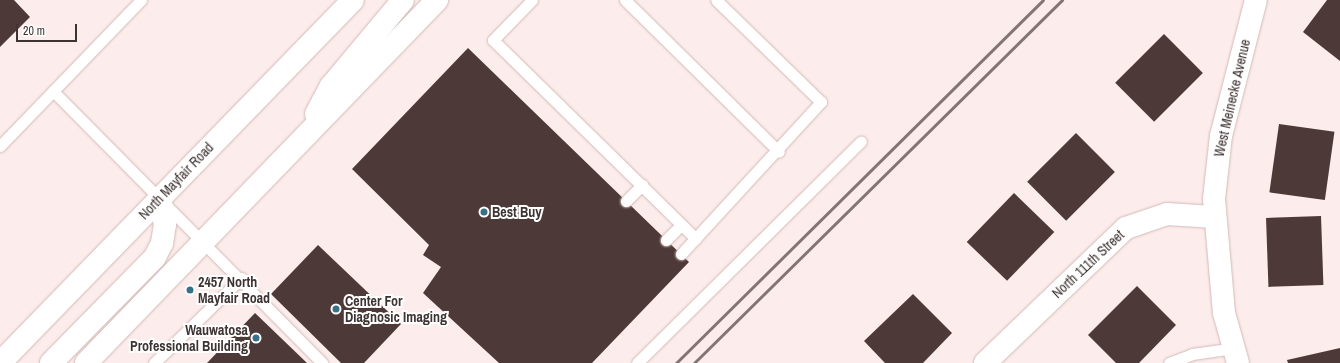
<!DOCTYPE html>
<html>
<head>
<meta charset="utf-8">
<style>
	body { margin:0 }
	#map { position:relative; width:1340px; height:363px; overflow:hidden; background:#fceceb; font-family:"Archivo Narrow",sans-serif }
	div>[style] { position:absolute }
	.building>* { inset:0; background:#4d3937; transform-origin:0 0 }
	.roads { filter:drop-shadow(0 0 1px #d2bab7) drop-shadow(0 0 1px #d2bab7) }
	.lane>* { height:11px; margin:-5.5px; padding:0 5.5px; transform-origin:5.5px; border-radius:5.5px; background:#fff }
	.street>* { height:22px; margin:-11px; padding:0 11px; transform-origin:11px; border-radius:11px; background:#fff }
	.primary>* { height:22px; margin:-11px; padding:0 11px; transform-origin:11px; border-radius:11px; background:#fff }
	.rail>* { height:3px; margin:-1.5px; padding:0 1.5px; transform-origin:1.5px; border-radius:1.5px; background:#827675 }
	.dots>* { width:11px; height:11px; translate:-50% -50%; box-sizing:border-box; border:2px solid #fff; border-radius:50% }
	span { translate:-50% -50%; white-space:nowrap; text-align:center; line-height:1.15; -webkit-text-stroke:4px #fff; paint-order:stroke }
	.street-label { font-size:14px; color:#3d3332 }
	.poi-label { font-size:14px; color:#3d3332; font-weight:700 }
	.left { translate:0 -50%; text-align:left }
	.right { translate:-100% -50%; text-align:right }
	.scale { position:absolute; left:16px; top:24px; width:61px; height:18px; box-sizing:border-box; border:2px solid #3d3332; border-top:0; padding-left:5px; font-size:12px; line-height:14px; white-space:nowrap; color:#3d3332; -webkit-text-stroke:3px #fff; paint-order:stroke }
</style>
</head>
<body>
<div id="map">
	<div class="building">
		<div style="clip-path:polygon(0 0,14px 0,30px 17px,0 47px)"></div>
		<div style="clip-path:polygon(1327px 0,1340px 0,1340px 61px,1303px 32px)"></div>
		<div style="left:1164px;top:34px;width:55px;height:69px;rotate:45deg"></div>
		<div style="clip-path:polygon(468px 48px,689px 262px,592px 363px,499px 363px,423px 293px,441px 267px,423px 255px,429px 245px,352px 169px)"></div>
		<div style="left:1279px;top:124px;width:56px;height:69px;rotate:8deg"></div>
		<div style="left:1076px;top:133px;width:55px;height:69px;rotate:45deg"></div>
		<div style="left:1014px;top:193px;width:56px;height:68px;rotate:44deg"></div>
		<div style="left:1321px;top:216px;width:69px;height:55px;rotate:88deg"></div>
		<div style="clip-path:polygon(318px 245px,401px 324px,364px 363px,341px 363px,271px 294px)"></div>
		<div style="clip-path:polygon(1137px 286px,1176px 325px,1139px 363px,1116px 363px,1088px 335px)"></div>
		<div style="clip-path:polygon(913px 294px,952px 333px,923px 363px,885px 363px,864px 341px)"></div>
		<div style="clip-path:polygon(255px 313px,307px 363px,207px 363px)"></div>
		<div style="clip-path:polygon(1340px 348px,1340px 363px,1288px 363px,1287px 360px)"></div>
	</div>
	<div class="roads">
		<div class="lane">
			<div style="left:532px;top:0;width:56px;rotate:134.3deg"></div>
			<div style="left:493px;top:40px;width:284px;rotate:44.4deg"></div>
			<div style="left:625px;top:0;width:216px;rotate:44.6deg"></div>
			<div style="left:53px;top:91px;width:383px;rotate:45.3deg"></div>
			<div style="left:0;top:146px;width:203px;rotate:-46deg"></div>
			<div style="left:626px;top:201px;width:23px;rotate:-45deg"></div>
			<div style="left:666px;top:240px;width:21px;rotate:-45deg"></div>
			<div style="left:681px;top:254px;width:207px;rotate:-47.4deg"></div>
			<div style="left:821px;top:102px;width:146px;rotate:-135.8deg"></div>
			<div style="left:154px;top:363px;width:122px;rotate:-44.3deg"></div>
			<div style="left:637px;top:363px;width:315px;rotate:-44.7deg"></div>
			<div style="left:1169px;top:363px;width:25px;rotate:-21deg"></div>
			<div style="left:1192px;top:354px;width:42px;rotate:-8.1deg"></div>
		</div>
		<div class="street">
			<div style="left:985px;top:363px;width:195px;rotate:-43.8deg"></div>
			<div style="left:1126px;top:228px;width:43px;rotate:-18.9deg"></div>
			<div style="left:1167px;top:214px;width:47px;rotate:3.7deg"></div>
			<div style="left:1238px;top:363px;width:52px;rotate:-105.6deg"></div>
			<div style="left:1224px;top:313px;width:114px;rotate:-95deg"></div>
			<div style="left:1214px;top:199px;width:63px;rotate:-83.7deg"></div>
			<div style="left:1221px;top:136px;width:140px;rotate:-75.6deg"></div>
		</div>
		<div class="primary">
			<div style="left:316px;top:114px;width:32px;rotate:-62deg"></div>
			<div style="left:331px;top:86px;width:112px;rotate:-50.1deg"></div>
			<div style="left:0;top:363px;width:506px;rotate:-45.8deg"></div>
			<div style="left:51px;top:363px;width:148px;rotate:-45.5deg"></div>
			<div style="left:155px;top:257px;width:16px;rotate:-63deg"></div>
			<div style="left:162px;top:243px;width:18px;rotate:-81deg"></div>
			<div style="left:165px;top:225px;width:28px;rotate:-100deg"></div>
			<div style="left:86px;top:363px;width:505px;rotate:-45.96deg"></div>
		</div>
	</div>
	<div class="rail">
		<div style="left:676px;top:363px;width:516px;rotate:-44.69deg"></div>
		<div style="left:694px;top:363px;width:517px;rotate:-44.61deg"></div>
	</div>
	<div class="dots">
		<div style="left:484px;top:212px;background:#367189"></div>
		<div style="left:190px;top:290px;background:#367189"></div>
		<div style="left:336px;top:309px;background:#367189"></div>
		<div style="left:256px;top:338px;background:#367189"></div>
	</div>
	<div class="street-label">
		<span style="left:1232px;top:98px;rotate:-77deg">West Meinecke Avenue</span>
		<span style="left:176px;top:181px;rotate:-46deg">North Mayfair Road</span>
		<span style="left:1088px;top:264px;rotate:-43deg">North 111th Street</span>
	</div>
	<div class="poi-label">
		<span class="left" style="left:492px;top:212px">Best Buy</span>
		<span class="left" style="left:198px;top:290px">2457 North<br>Mayfair Road</span>
		<span class="left" style="left:345px;top:309px">Center For<br>Diagnosic Imaging</span>
		<span class="right" style="left:248px;top:338px">Wauwatosa<br>Professional Building</span>
	</div>
	<div class="scale">20 m</div>
</div>
</body>
</html>
